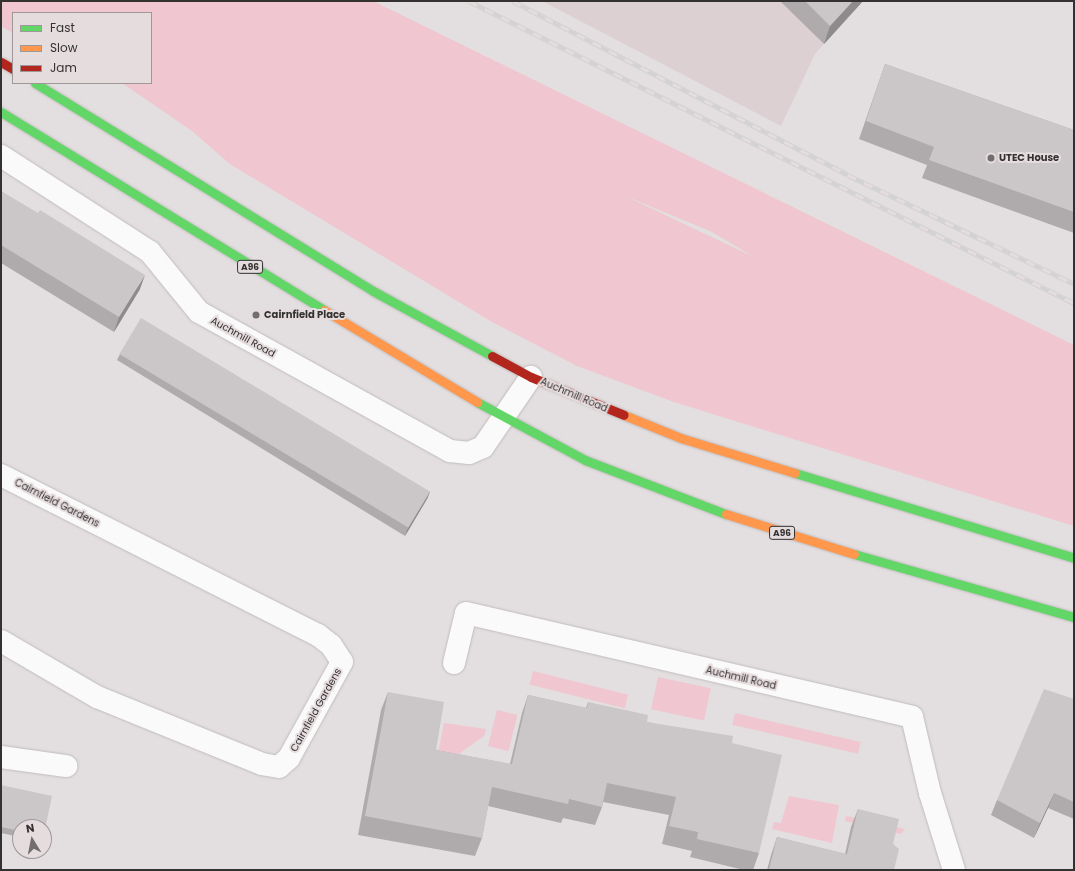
<!DOCTYPE html>
<html>
<head>
<meta charset="utf-8">
<style>
	body { margin:0 }
	#map { position:relative; width:1075px; height:871px; overflow:hidden; background:#e3dedf; font-family:Poppins,sans-serif }
	div>[style] { position:absolute }
	.built>* { inset:0; background:#dcd0d3 }
	.green>* { inset:0; background:#f0c6d0; transform-origin:0 0 }
	.roads { filter:drop-shadow(0 0 1px #c0bdbe) drop-shadow(0 0 1px #c0bdbe) }
	.street>* { height:22px; margin:-11px; padding:0 11px; transform-origin:11px; border-radius:11px; background:#fbfafa }
	.fast>* { height:9px; margin:-4.5px; padding:0 4.5px; transform-origin:4.5px; border-radius:4.5px; background:#63d668 }
	.slow>* { height:9px; margin:-4.5px; padding:0 4.5px; transform-origin:4.5px; border-radius:4.5px; background:#ff974d }
	.jam>* { height:9px; margin:-4.5px; padding:0 4.5px; transform-origin:4.5px; border-radius:4.5px; background:#b3261e }
	.rail>* { height:4.5px; margin-top:-2.25px; transform-origin:0; background:repeating-linear-gradient(90deg,#e5dcde 0 9px,#d3d2d2 0 18px); box-sizing:border-box; border-block:1px solid #d3d2d2 }
	.wall>* { inset:0; background:#afabac }
	.shaded-wall>* { inset:0; background:#8e8b8c }
	.building>* { inset:0; background:#cbc7c8; transform-origin:0 0 }
	.dots>* { width:11px; height:11px; translate:-50% -50%; box-sizing:border-box; border:2px solid #e5dcde; border-radius:50% }
	span { translate:-50% -50%; white-space:nowrap; text-align:center; line-height:1.15; -webkit-text-stroke:4px #e5dcde; paint-order:stroke }
	.shield-label span { padding:1px 3px; background:#e5dcde; border:1px solid; border-radius:3px; -webkit-text-stroke-width:0 }
	.shield-label { font-size:9px; color:#343131; font-weight:700 }
	.poi-label { font-size:10px; color:#343131; font-weight:700 }
	.left { translate:0 -50%; text-align:left }
	.street-label { font-size:10px; color:#343131 }
	.frame { position:absolute; inset:0; border:2px solid #343131; pointer-events:none }
	.legend { position:absolute; left:12px; top:12px; width:140px; height:72px; box-sizing:border-box; background:#e5dcde; border:1px solid #9e9899; margin:0; padding:5px 7px; list-style:none; font-size:12px; color:#343131 }
	.legend li { display:flex; align-items:center; gap:8px; height:20px }
	.legend b { width:20px; border:1px solid #9e9899 }
	.north { position:absolute; left:12px; top:819px; width:40px; height:40px; box-sizing:border-box; background:#e5dcde; border:1px solid #9e9899; border-radius:50%; rotate:350deg; font-size:11px; font-weight:700; line-height:16px; text-align:center; color:#343131 }
	.north::after { content:''; display:block; margin:auto; width:14px; height:18px; background:#716e6e; clip-path:polygon(50% 0,100% 100%,50% 72%,0 100%) }
</style>
</head>
<body>
<div id="map">
	<div class="built">
		<div style="clip-path:polygon(542px 1px,863px 1px,815px 54px,781px 126px)"></div>
	</div>
	<div class="green">
		<div style="clip-path:polygon(evenodd,1px 1px,373px 1px,1074px 345px,1074px 526px,674px 402px,577px 366px,492px 322px,230px 164px,192px 131px,122px 83px,151px 83px,151px 13px,13px 13px,13px 33px,1px 26px,1px 1px,623px 195px,712px 232px,754px 257px,623px 195px)"></div>
		<div style="left:533px;top:671px;width:98px;height:14px;rotate:14deg"></div>
		<div style="left:658px;top:677px;width:54px;height:33px;rotate:12deg"></div>
		<div style="left:497px;top:710px;width:21px;height:37px;rotate:14deg"></div>
		<div style="left:735px;top:713px;width:129px;height:12px;rotate:13deg"></div>
		<div style="clip-path:polygon(444px 723px,486px 729px,484px 736px,442px 766px,436px 764px)"></div>
		<div style="clip-path:polygon(789px 796px,839px 805px,832px 843px,772px 829px,774px 822px,781px 823px)"></div>
		<div style="clip-path:polygon(846px 816px,905px 829px,901px 834px,845px 821px)"></div>
	</div>
	<div class="roads">
		<div class="street">
			<div style="left:1px;top:156px;width:177px;rotate:32.8deg"></div>
			<div style="left:150px;top:252px;width:77px;rotate:50.8deg"></div>
			<div style="left:199px;top:312px;width:287px;rotate:29deg"></div>
			<div style="left:450px;top:451px;width:19px;rotate:6deg"></div>
			<div style="left:469px;top:453px;width:15px;rotate:-23deg"></div>
			<div style="left:483px;top:447px;width:85px;rotate:-55.6deg"></div>
			<div style="left:1px;top:475px;width:355px;rotate:26.8deg"></div>
			<div style="left:318px;top:635px;width:16px;rotate:38deg"></div>
			<div style="left:331px;top:645px;width:20px;rotate:57deg"></div>
			<div style="left:342px;top:662px;width:110px;rotate:118.9deg"></div>
			<div style="left:289px;top:758px;width:13px;rotate:138deg"></div>
			<div style="left:279px;top:767px;width:17px;rotate:-170deg"></div>
			<div style="left:262px;top:764px;width:178px;rotate:-157.9deg"></div>
			<div style="left:97px;top:697px;width:111px;rotate:-149.7deg"></div>
			<div style="left:454px;top:663px;width:51px;rotate:-76.5deg"></div>
			<div style="left:466px;top:613px;width:458px;rotate:13.1deg"></div>
			<div style="left:912px;top:717px;width:78px;rotate:76.7deg"></div>
			<div style="left:930px;top:793px;width:81px;rotate:72.7deg"></div>
			<div style="left:1px;top:757px;width:66px;rotate:7.9deg"></div>
		</div>
		<div class="fast">
			<div style="left:35px;top:83px;width:397px;rotate:31.6deg"></div>
			<div style="left:373px;top:291px;width:136px;rotate:28.6deg"></div>
			<div style="left:1px;top:112px;width:379px;rotate:31.5deg"></div>
			<div style="left:477px;top:402px;width:123px;rotate:28.2deg"></div>
			<div style="left:585px;top:460px;width:151px;rotate:21deg"></div>
			<div style="left:795px;top:473px;width:292px;rotate:16.9deg"></div>
			<div style="left:854px;top:554px;width:229px;rotate:16deg"></div>
		</div>
		<div class="slow">
			<div style="left:324px;top:310px;width:179px;rotate:31deg"></div>
			<div style="left:624px;top:415px;width:61px;rotate:22deg"></div>
			<div style="left:681px;top:438px;width:119px;rotate:17.1deg"></div>
			<div style="left:726px;top:514px;width:134px;rotate:17.4deg"></div>
		</div>
		<div class="jam">
			<div style="left:1px;top:62px;width:14px;rotate:30deg"></div>
			<div style="left:492px;top:356px;width:44px;rotate:28.3deg"></div>
			<div style="left:531px;top:377px;width:100px;rotate:22.2deg"></div>
		</div>
	</div>
	<div class="rail">
		<div style="left:469px;top:1px;width:676px;rotate:26.53deg"></div>
		<div style="left:513px;top:1px;width:377px;rotate:27.4deg"></div>
		<div style="left:848px;top:175px;width:251px;rotate:25.7deg"></div>
	</div>
	<div class="wall">
		<div style="clip-path:polygon(780px 1px,863px 1px,824px 44px)"></div>
		<div style="clip-path:polygon(885px 64px,1074px 130px,1074px 233px,922px 178px,927px 165px,859px 139px)"></div>
		<div style="clip-path:polygon(1px 191px,140px 289px,114px 332px,1px 263px)"></div>
		<div style="clip-path:polygon(120px 354px,430px 492px,427px 499px,405px 536px,117px 360px)"></div>
		<div style="clip-path:polygon(388px 692px,436px 750px,510px 764px,522px 713px,528px 695px,586px 708px,588px 702px,647px 722px,732px 743px,759px 853px,753px 870px,744px 870px,690px 857px,692px 851px,662px 844px,669px 815px,603px 802px,602px 807px,595px 825px,563px 818px,561px 823px,488px 806px,482px 838px,475px 856px,358px 835px,381px 710px)"></div>
		<div style="clip-path:polygon(1074px 699px,1074px 819px,1048px 808px,1034px 838px,991px 815px,997px 800px)"></div>
		<div style="clip-path:polygon(1px 785px,20px 827px,20px 837px,1px 833px)"></div>
		<div style="clip-path:polygon(858px 809px,893px 844px,894px 870px,767px 870px,771px 855px,777px 837px,845px 854px,851px 827px)"></div>
	</div>
	<div class="shaded-wall">
		<div style="clip-path:polygon(853px 1px,863px 1px,824px 44px,830px 26px)"></div>
		<div style="clip-path:polygon(145px 275px,140px 289px,114px 332px,119px 317px)"></div>
		<div style="clip-path:polygon(430px 492px,427px 499px,405px 536px,407px 530px)"></div>
		<div style="clip-path:polygon(1054px 793px,1048px 808px,1034px 838px,1040px 823px)"></div>
	</div>
	<div class="building">
		<div style="clip-path:polygon(805px 1px,853px 1px,830px 26px)"></div>
		<div style="clip-path:polygon(885px 64px,1074px 130px,1074px 212px,929px 160px,934px 147px,866px 121px)"></div>
		<div style="clip-path:polygon(1px 191px,38px 213px,40px 210px,145px 275px,119px 317px,1px 245px)"></div>
		<div style="left:141px;top:318px;width:337px;height:42px;rotate:31deg"></div>
		<div style="clip-path:polygon(1044px 689px,1074px 699px,1074px 802px,1054px 793px,1040px 823px,997px 800px)"></div>
		<div style="clip-path:polygon(388px 692px,444px 702px,436px 750px,512px 764px,528px 695px,587px 708px,588px 702px,648px 715px,647px 722px,733px 736px,732px 743px,782px 755px,759px 853px,697px 839px,698px 832px,669px 826px,676px 797px,607px 783px,602px 807px,569px 799px,568px 804px,492px 787px,482px 838px,365px 816px)"></div>
		<div style="clip-path:polygon(1px 785px,52px 796px,44px 834px,44px 827px,20px 827px,20px 831px,1px 827px)"></div>
		<div style="clip-path:polygon(858px 809px,899px 819px,893px 844px,899px 849px,894px 870px,769px 870px,777px 837px,847px 854px)"></div>
	</div>
	<div class="dots">
		<div style="left:991px;top:158px;background:#716e6e"></div>
		<div style="left:256px;top:315px;background:#716e6e"></div>
	</div>
	<div class="shield-label">
		<span style="left:250px;top:267px">A96</span>
		<span style="left:782px;top:533px">A96</span>
	</div>
	<div class="poi-label">
		<span class="left" style="left:999px;top:158px">UTEC House</span>
		<span class="left" style="left:264px;top:315px">Cairnfield Place</span>
	</div>
	<div class="street-label">
		<span style="left:243px;top:337px;rotate:29deg">Auchmill Road</span>
		<span style="left:574px;top:395px;rotate:23deg">Auchmill Road</span>
		<span style="left:57px;top:503px;rotate:27deg">Cairnfield Gardens</span>
		<span style="left:741px;top:678px;rotate:13deg">Auchmill Road</span>
		<span style="left:316px;top:710px;rotate:-61deg">Cairnfield Gardens</span>
	</div>
	<div class="frame"></div>
	<ul class="legend">
	<li><b style="height:5px;background:#63d668"></b>Fast</li>
	<li><b style="height:5px;background:#ff974d"></b>Slow</li>
	<li><b style="height:5px;background:#b3261e"></b>Jam</li>
	</ul>
	<div class="north">N</div>
</div>
</body>
</html>
